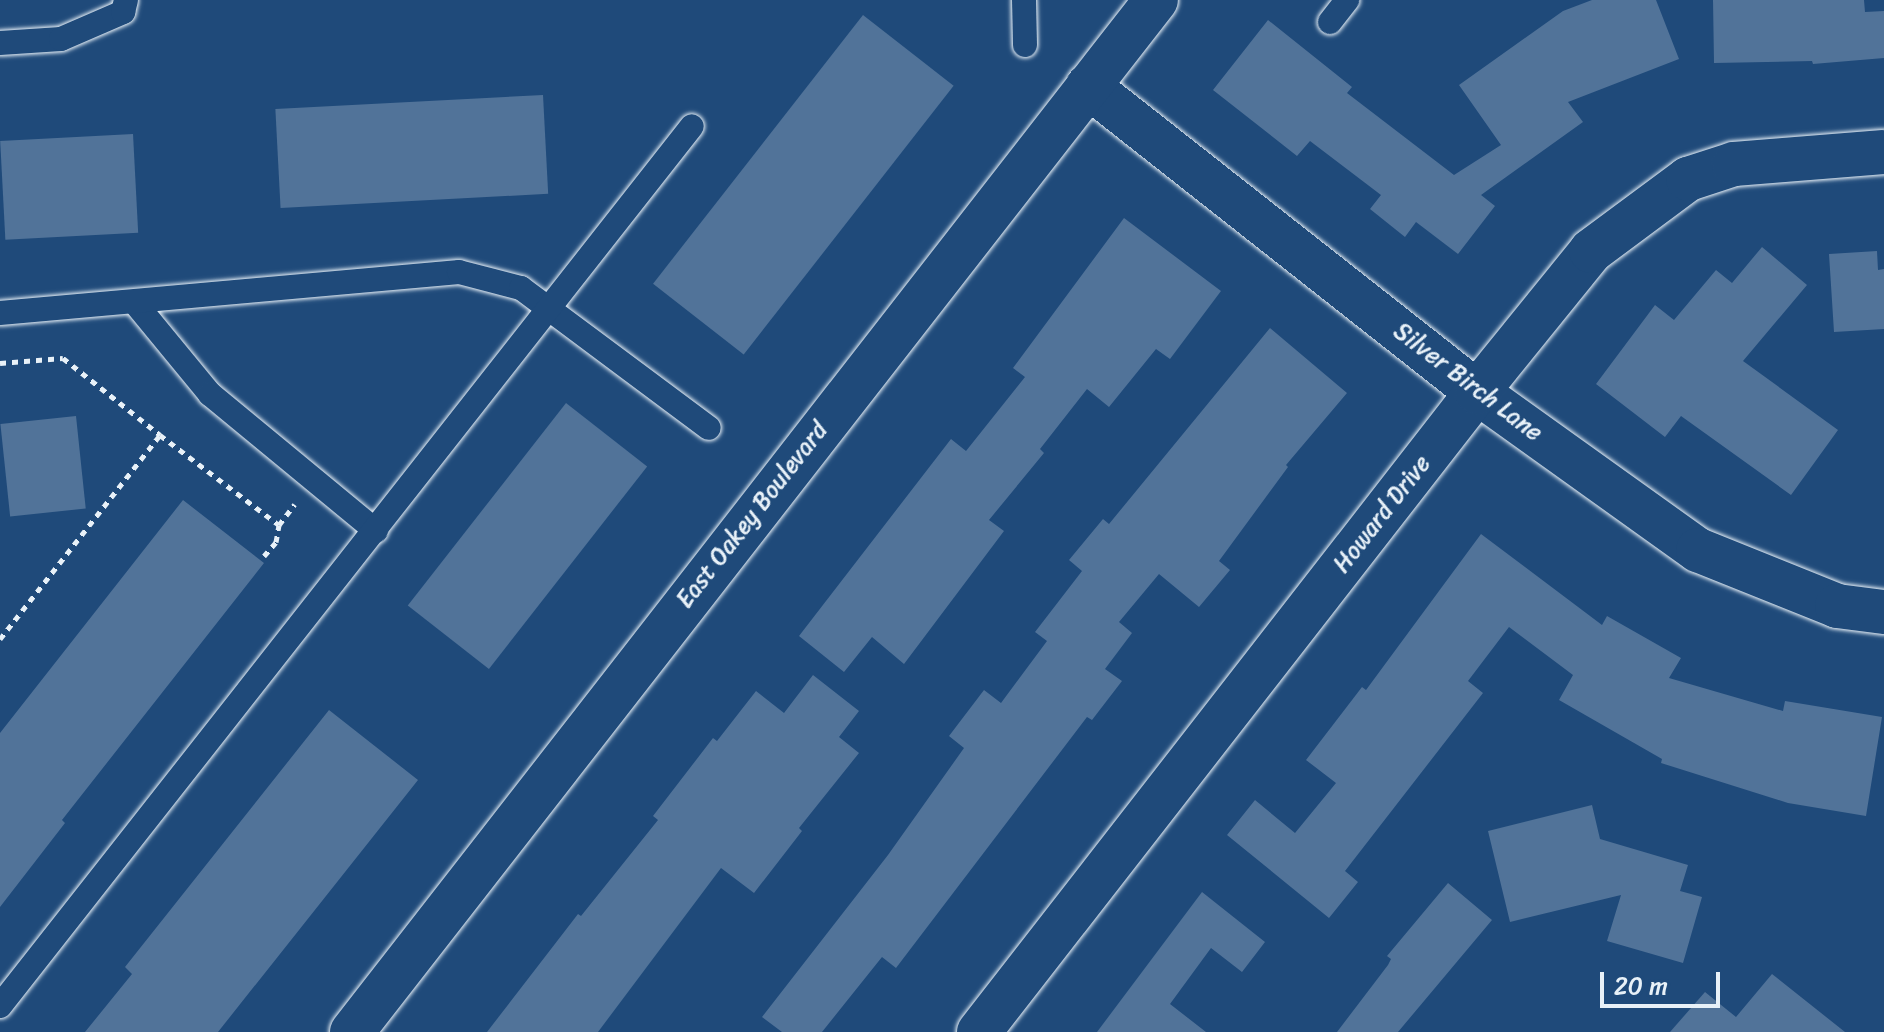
<!DOCTYPE html>
<html>
<head>
<meta charset="utf-8">
<style>
	body { margin:0 }
	#map { position:relative; width:1884px; height:1032px; overflow:hidden; background:#1f4a7a; font-family:Sriracha,sans-serif }
	div>[style] { position:absolute }
	.building>* { inset:0; background:#517399; transform-origin:0 0 }
	.path>* { height:5px; margin-top:-2.5px; transform-origin:0; background:repeating-linear-gradient(90deg,#e8f1f8 0 6px,transparent 0 12px) }
	.roads { filter:drop-shadow(0 0 2px #e8f1f8) drop-shadow(0 0 2px #e8f1f8) }
	.service>* { height:24px; margin:-12px; padding:0 12px; transform-origin:12px; border-radius:12px; background:#1f4a7a }
	.minor>* { height:44px; margin:-22px; padding:0 22px; transform-origin:22px; border-radius:22px; background:#1f4a7a }
	.tertiary>* { height:44px; margin:-22px; padding:0 22px; transform-origin:22px; border-radius:22px; background:#1f4a7a }
	span { translate:-50% -50%; white-space:nowrap; text-align:center; line-height:1.15; -webkit-text-stroke:6px #1f4a7a; paint-order:stroke }
	.street-label { font-size:24px; color:#e8f1f8 }
	.scale { position:absolute; left:1600px; top:972px; width:120px; height:36px; box-sizing:border-box; border:4px solid #e8f1f8; border-top:0; padding-left:10px; font-size:24px; line-height:28px; white-space:nowrap; color:#e8f1f8; -webkit-text-stroke:6px #1f4a7a; paint-order:stroke }
</style>
</head>
<body>
<div id="map">
	<div class="building">
		<div style="clip-path:polygon(1592px 0,1656px 0,1679px 59px,1568px 102px,1583px 122px,1481px 195px,1495px 206px,1458px 254px,1416px 222px,1405px 237px,1370px 209px,1381px 195px,1310px 141px,1297px 156px,1213px 90px,1268px 20px,1352px 87px,1347px 93px,1454px 175px,1501px 145px,1459px 85px,1563px 11px)"></div>
		<div style="clip-path:polygon(1713px 0,1864px 0,1865px 12px,1884px 11px,1884px 58px,1813px 64px,1812px 61px,1714px 63px)"></div>
		<div style="left:863px;top:15px;width:115px;height:341px;rotate:38deg"></div>
		<div style="left:543px;top:95px;width:99px;height:268px;rotate:87deg"></div>
		<div style="left:133px;top:134px;width:99px;height:133px;rotate:87deg"></div>
		<div style="clip-path:polygon(1124px 218px,1221px 291px,1170px 359px,1156px 349px,1109px 407px,1087px 389px,1040px 449px,1044px 453px,989px 520px,1004px 531px,904px 664px,872px 637px,844px 672px,799px 636px,951px 439px,966px 451px,1025px 377px,1013px 368px)"></div>
		<div style="clip-path:polygon(1762px 247px,1807px 285px,1743px 361px,1838px 430px,1791px 495px,1681px 416px,1665px 437px,1596px 384px,1655px 305px,1674px 320px,1716px 270px,1732px 283px)"></div>
		<div style="clip-path:polygon(1877px 251px,1878px 270px,1884px 269px,1884px 329px,1834px 332px,1829px 254px)"></div>
		<div style="clip-path:polygon(1270px 328px,1347px 393px,1286px 465px,1288px 467px,1219px 561px,1230px 570px,1199px 607px,1159px 574px,1119px 622px,1132px 633px,1105px 669px,1122px 681px,1092px 720px,1087px 717px,896px 968px,882px 957px,822px 1032px,782px 1032px,762px 1017px,888px 855px,964px 748px,949px 736px,984px 690px,1001px 703px,1047px 641px,1035px 632px,1082px 571px,1069px 560px,1103px 519px,1109px 524px)"></div>
		<div style="left:566px;top:403px;width:103px;height:257px;rotate:38deg"></div>
		<div style="left:76px;top:416px;width:93px;height:76px;rotate:84deg"></div>
		<div style="clip-path:polygon(183px 500px,264px 563px,62px 820px,65px 823px,0 907px,0 733px)"></div>
		<div style="clip-path:polygon(1481px 534px,1602px 625px,1607px 616px,1681px 658px,1669px 678px,1783px 711px,1785px 701px,1882px 717px,1866px 816px,1788px 803px,1661px 763px,1662px 759px,1559px 700px,1573px 675px,1509px 627px,1468px 681px,1483px 693px,1345px 871px,1358px 882px,1329px 918px,1227px 835px,1255px 800px,1295px 833px,1336px 783px,1306px 760px,1362px 687px,1366px 690px)"></div>
		<div style="clip-path:polygon(813px 675px,859px 711px,839px 737px,859px 753px,799px 828px,802px 831px,754px 893px,721px 868px,598px 1032px,487px 1032px,578px 914px,581px 916px,658px 820px,653px 816px,713px 738px,717px 741px,756px 691px,784px 713px)"></div>
		<div style="clip-path:polygon(329px 710px,418px 780px,218px 1032px,85px 1032px,132px 974px,125px 967px)"></div>
		<div style="clip-path:polygon(1592px 805px,1600px 839px,1688px 865px,1680px 891px,1702px 897px,1683px 963px,1607px 941px,1621px 895px,1510px 922px,1488px 831px)"></div>
		<div style="clip-path:polygon(1448px 883px,1492px 920px,1398px 1032px,1337px 1032px,1388px 965px,1391px 959px,1387px 956px)"></div>
		<div style="clip-path:polygon(1202px 892px,1265px 942px,1242px 972px,1211px 948px,1170px 1004px,1206px 1032px,1097px 1032px)"></div>
		<div style="clip-path:polygon(1772px 974px,1845px 1032px,1670px 1032px,1705px 992px,1736px 1017px)"></div>
	</div>
	<div class="path">
		<div style="left:0;top:363px;width:63px;rotate:-4.5deg"></div>
		<div style="left:63px;top:358px;width:124px;rotate:38.4deg"></div>
		<div style="left:264px;top:556px;width:18px;rotate:-49deg"></div>
		<div style="left:276px;top:542px;width:17px;rotate:-80deg"></div>
		<div style="left:0;top:639px;width:259px;rotate:-51.9deg"></div>
		<div style="left:160px;top:435px;width:149px;rotate:37.1deg"></div>
		<div style="left:279px;top:525px;width:26px;rotate:-53deg"></div>
	</div>
	<div class="roads">
		<div class="service">
			<div style="left:1024px;top:0;width:45px;rotate:88.7deg"></div>
			<div style="left:1330px;top:22px;width:28px;rotate:-52deg"></div>
			<div style="left:0;top:43px;width:61px;rotate:-3.8deg"></div>
			<div style="left:61px;top:39px;width:68px;rotate:-23.5deg"></div>
			<div style="left:123px;top:12px;width:12px;rotate:-76deg"></div>
			<div style="left:135px;top:303px;width:118px;rotate:50.5deg"></div>
			<div style="left:210px;top:394px;width:215px;rotate:39.5deg"></div>
			<div style="left:0;top:313px;width:461px;rotate:-5.1deg"></div>
			<div style="left:459px;top:272px;width:64px;rotate:14.5deg"></div>
			<div style="left:521px;top:288px;width:234px;rotate:36.7deg"></div>
			<div style="left:0;top:1006px;width:1119px;rotate:-51.82deg"></div>
		</div>
		<div class="minor">
			<div style="left:1088px;top:86px;width:495px;rotate:38.2deg"></div>
			<div style="left:1477px;top:392px;width:272px;rotate:35.6deg"></div>
			<div style="left:1698px;top:550px;width:150px;rotate:21.9deg"></div>
			<div style="left:1837px;top:606px;width:47px;rotate:7.3deg"></div>
			<div style="left:979px;top:1032px;width:811px;rotate:-52.11deg"></div>
			<div style="left:1477px;top:392px;width:181px;rotate:-51deg"></div>
			<div style="left:1591px;top:251px;width:121px;rotate:-36.6deg"></div>
			<div style="left:1688px;top:179px;width:48px;rotate:-18.1deg"></div>
			<div style="left:1734px;top:164px;width:150px;rotate:-4.6deg"></div>
		</div>
		<div class="tertiary">
			<div style="left:352px;top:1032px;width:1308px;rotate:-52.08deg"></div>
		</div>
	</div>
	<div class="street-label">
		<span style="left:1468px;top:382px;rotate:37deg">Silver Birch Lane</span>
		<span style="left:1382px;top:514px;rotate:-52deg">Howard Drive</span>
		<span style="left:752px;top:515px;rotate:-52deg">East Oakey Boulevard</span>
	</div>
	<div class="scale">20 m</div>
</div>
</body>
</html>
